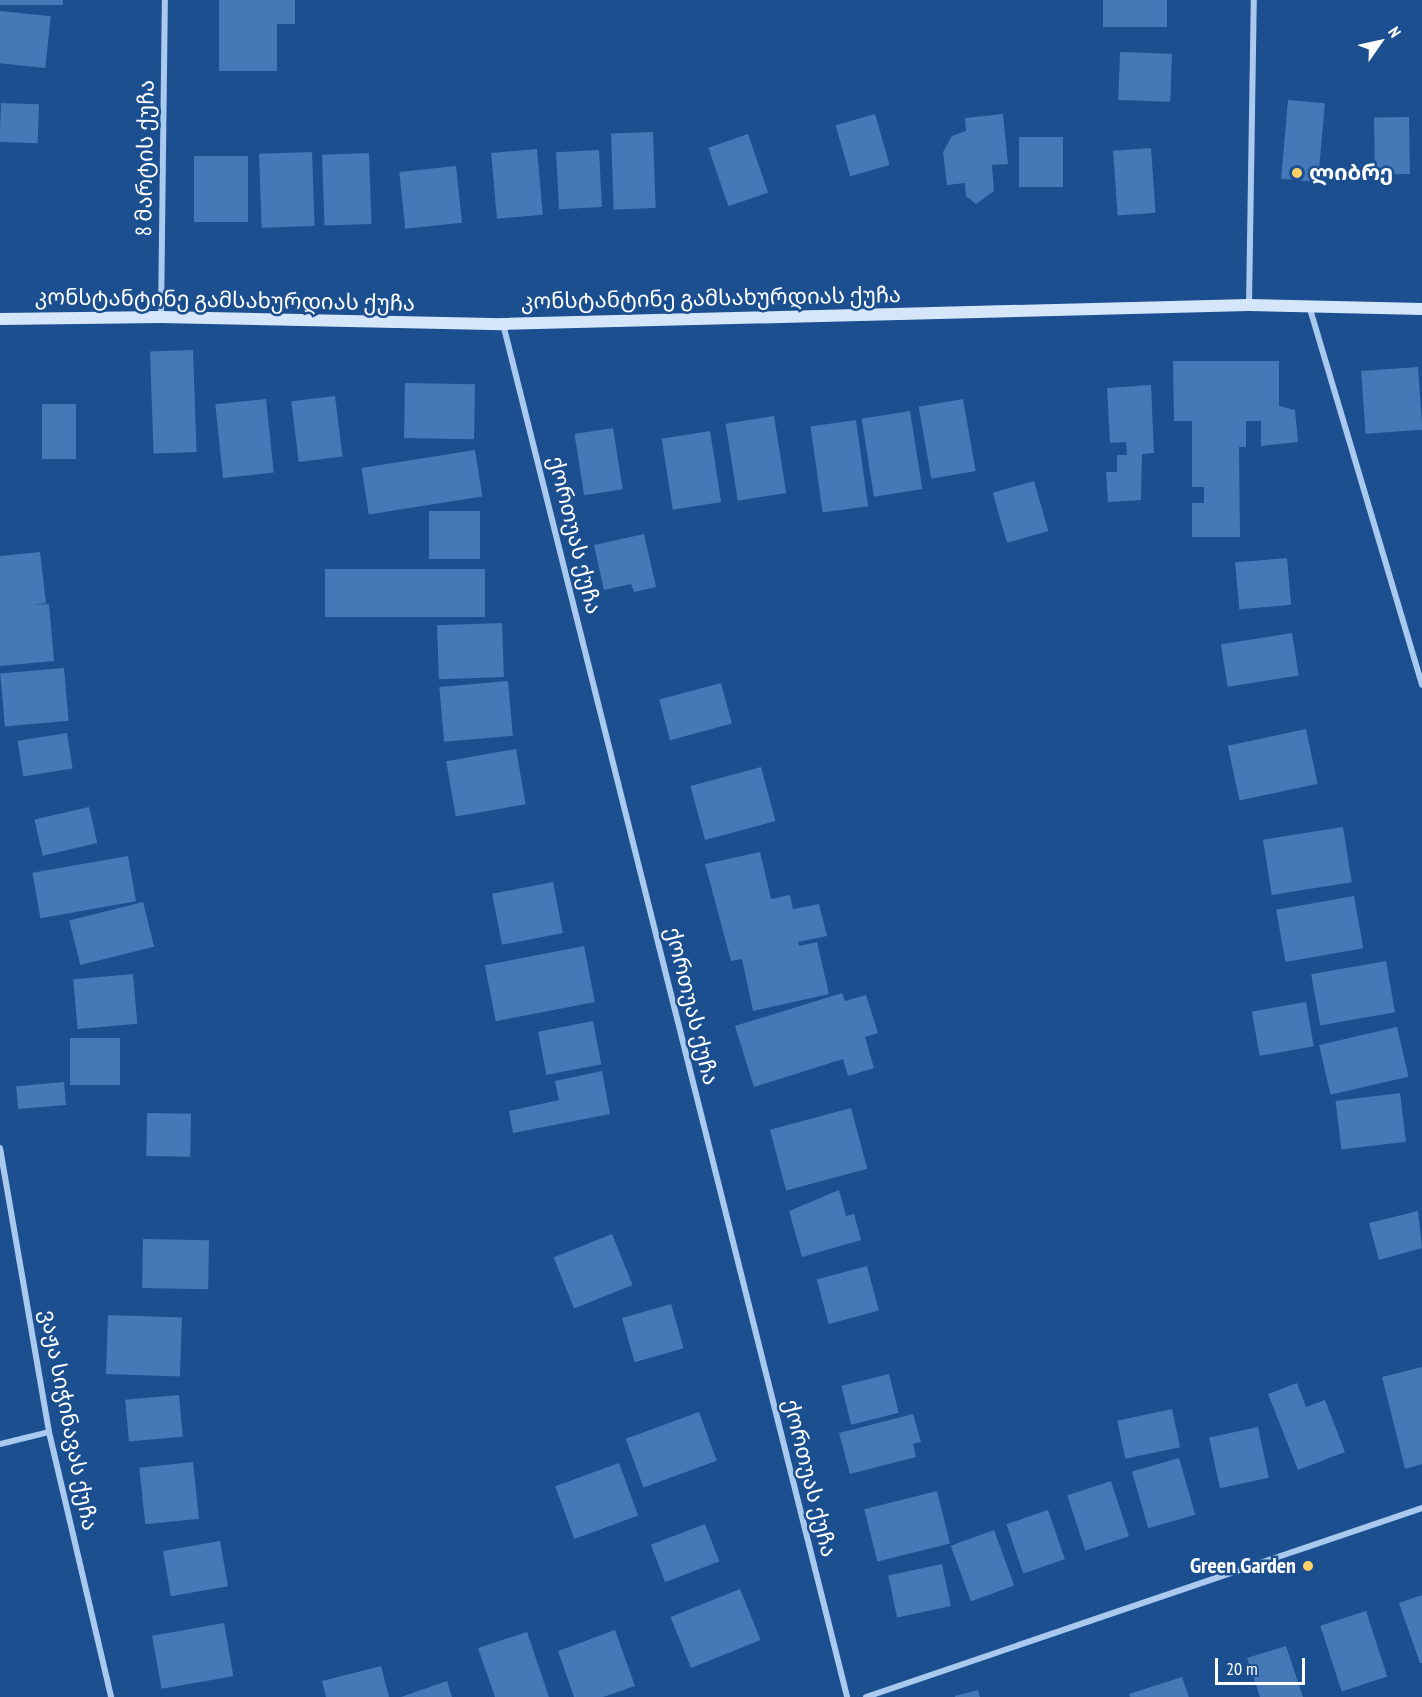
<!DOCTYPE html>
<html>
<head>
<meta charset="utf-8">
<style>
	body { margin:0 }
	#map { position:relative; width:1422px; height:1697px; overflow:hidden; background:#1b4f8f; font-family:"PT Sans Narrow","Noto Sans Georgian",sans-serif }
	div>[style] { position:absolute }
	.building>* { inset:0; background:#4478b7; transform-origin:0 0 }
	.street>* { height:6px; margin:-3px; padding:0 3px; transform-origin:3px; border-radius:3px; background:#a9c9ee }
	.secondary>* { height:12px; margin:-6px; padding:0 6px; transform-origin:6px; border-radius:6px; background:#d6e6fa }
	.dots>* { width:16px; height:16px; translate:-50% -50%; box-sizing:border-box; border:3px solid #1b4f8f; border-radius:50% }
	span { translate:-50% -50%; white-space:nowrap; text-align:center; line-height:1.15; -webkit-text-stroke:5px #1b4f8f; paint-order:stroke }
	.street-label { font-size:22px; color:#fff }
	.poi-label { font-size:22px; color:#fff; font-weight:700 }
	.left { translate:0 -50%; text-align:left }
	.right { translate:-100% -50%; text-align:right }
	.north { position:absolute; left:1350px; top:12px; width:60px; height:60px; -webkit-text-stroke:4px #1b4f8f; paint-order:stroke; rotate:56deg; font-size:16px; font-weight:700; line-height:24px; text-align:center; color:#fff }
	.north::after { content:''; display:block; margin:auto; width:21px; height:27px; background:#fff; clip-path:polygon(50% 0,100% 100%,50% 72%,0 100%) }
	.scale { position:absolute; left:1215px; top:1658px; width:90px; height:27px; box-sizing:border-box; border:3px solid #fff; border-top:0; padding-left:8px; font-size:18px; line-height:21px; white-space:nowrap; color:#fff; -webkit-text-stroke:4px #1b4f8f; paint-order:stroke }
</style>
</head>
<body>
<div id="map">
	<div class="building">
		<div style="left:0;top:0;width:63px;height:5px"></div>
		<div style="clip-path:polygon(219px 0,295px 0,295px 24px,277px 24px,277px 71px,219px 71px)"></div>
		<div style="left:1103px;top:0;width:64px;height:27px"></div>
		<div style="left:0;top:11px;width:51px;height:52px;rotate:6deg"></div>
		<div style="left:1120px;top:52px;width:52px;height:48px;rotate:2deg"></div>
		<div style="left:1288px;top:100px;width:37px;height:79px;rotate:5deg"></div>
		<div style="left:1px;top:103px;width:38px;height:39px;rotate:2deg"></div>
		<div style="left:875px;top:114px;width:53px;height:41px;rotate:74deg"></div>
		<div style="clip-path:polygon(1003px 114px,1008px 164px,992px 165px,994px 191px,976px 204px,966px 196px,965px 183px,947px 185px,943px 152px,952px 136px,966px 131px,965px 118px)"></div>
		<div style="left:1409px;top:117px;width:57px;height:35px;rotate:89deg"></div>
		<div style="left:653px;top:132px;width:76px;height:42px;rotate:88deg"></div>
		<div style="left:748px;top:134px;width:62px;height:42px;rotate:71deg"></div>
		<div style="left:1019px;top:137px;width:44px;height:50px"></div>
		<div style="left:1151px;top:148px;width:65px;height:38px;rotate:86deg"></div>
		<div style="left:537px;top:149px;width:66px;height:46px;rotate:85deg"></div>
		<div style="left:599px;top:150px;width:57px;height:43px;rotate:87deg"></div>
		<div style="left:312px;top:152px;width:74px;height:53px;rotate:88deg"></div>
		<div style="left:369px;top:153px;width:71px;height:47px;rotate:88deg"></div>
		<div style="left:194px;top:156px;width:54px;height:66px"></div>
		<div style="left:456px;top:166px;width:57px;height:57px;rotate:84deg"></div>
		<div style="left:193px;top:350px;width:102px;height:43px;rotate:88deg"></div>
		<div style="clip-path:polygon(1173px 361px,1279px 361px,1279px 406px,1295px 410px,1298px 442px,1261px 446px,1261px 421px,1246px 421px,1246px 447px,1239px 447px,1240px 537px,1192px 537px,1192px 503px,1204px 503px,1204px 487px,1192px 487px,1192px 421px,1174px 421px)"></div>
		<div style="left:1418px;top:367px;width:63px;height:57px;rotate:86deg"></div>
		<div style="left:405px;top:383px;width:70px;height:55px;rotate:1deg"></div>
		<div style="clip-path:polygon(1151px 385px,1154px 453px,1142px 454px,1141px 500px,1108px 502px,1106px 472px,1117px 472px,1117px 455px,1127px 455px,1126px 442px,1110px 443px,1107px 388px)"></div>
		<div style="left:335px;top:396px;width:61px;height:44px;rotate:83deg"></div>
		<div style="left:266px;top:399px;width:74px;height:51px;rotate:84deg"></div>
		<div style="left:963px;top:399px;width:73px;height:45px;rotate:80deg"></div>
		<div style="left:42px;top:404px;width:34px;height:55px"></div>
		<div style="left:910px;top:411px;width:79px;height:49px;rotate:81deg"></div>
		<div style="left:774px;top:416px;width:78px;height:49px;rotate:81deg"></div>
		<div style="left:856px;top:420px;width:87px;height:46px;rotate:82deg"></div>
		<div style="left:613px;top:428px;width:62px;height:39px;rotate:81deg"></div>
		<div style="left:710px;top:431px;width:72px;height:49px;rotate:81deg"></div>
		<div style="left:475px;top:450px;width:47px;height:115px;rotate:81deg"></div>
		<div style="left:1034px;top:481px;width:52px;height:43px;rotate:74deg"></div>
		<div style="left:429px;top:511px;width:51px;height:48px"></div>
		<div style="clip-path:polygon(644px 534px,656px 587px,634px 592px,631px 584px,604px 590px,594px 545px)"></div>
		<div style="clip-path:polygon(40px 552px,46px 603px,34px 605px,49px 604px,54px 661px,0 666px,0 556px)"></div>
		<div style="left:1287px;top:558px;width:47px;height:52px;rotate:85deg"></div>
		<div style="left:325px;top:569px;width:160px;height:48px"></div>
		<div style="left:502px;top:623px;width:54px;height:65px;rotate:88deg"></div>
		<div style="left:1292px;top:633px;width:43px;height:72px;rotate:81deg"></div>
		<div style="left:64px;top:668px;width:53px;height:64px;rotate:85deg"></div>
		<div style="left:508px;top:681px;width:55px;height:69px;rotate:85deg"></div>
		<div style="left:721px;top:683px;width:42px;height:64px;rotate:75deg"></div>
		<div style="left:1306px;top:729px;width:56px;height:80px;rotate:78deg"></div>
		<div style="left:67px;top:733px;width:36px;height:50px;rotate:81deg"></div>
		<div style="left:516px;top:749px;width:56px;height:71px;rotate:80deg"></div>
		<div style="left:761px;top:767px;width:56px;height:73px;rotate:75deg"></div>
		<div style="left:89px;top:807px;width:37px;height:56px;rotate:77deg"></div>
		<div style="left:1343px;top:827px;width:56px;height:81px;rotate:81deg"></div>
		<div style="clip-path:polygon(760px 852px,771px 899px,790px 895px,793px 909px,819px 904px,827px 936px,798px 942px,799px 946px,817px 942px,829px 994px,753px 1011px,742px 959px,731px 961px,705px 864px)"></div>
		<div style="left:128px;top:856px;width:46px;height:97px;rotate:80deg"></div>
		<div style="left:553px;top:882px;width:52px;height:62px;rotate:79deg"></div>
		<div style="left:1354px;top:896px;width:53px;height:79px;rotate:80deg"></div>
		<div style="left:143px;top:902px;width:46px;height:76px;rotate:76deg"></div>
		<div style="left:584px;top:946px;width:57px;height:101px;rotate:79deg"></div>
		<div style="left:1386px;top:961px;width:52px;height:76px;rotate:80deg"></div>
		<div style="left:133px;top:974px;width:50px;height:60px;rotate:85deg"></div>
		<div style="clip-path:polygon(842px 993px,845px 1001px,866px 995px,878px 1033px,865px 1037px,874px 1068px,848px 1076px,843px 1059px,754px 1087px,735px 1026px)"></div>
		<div style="left:1306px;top:1002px;width:45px;height:55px;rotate:80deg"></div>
		<div style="left:593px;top:1021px;width:44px;height:56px;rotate:79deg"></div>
		<div style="left:1397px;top:1027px;width:51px;height:80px;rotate:77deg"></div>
		<div style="left:120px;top:1038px;width:47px;height:50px;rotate:90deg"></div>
		<div style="clip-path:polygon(602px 1071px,610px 1114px,513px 1133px,509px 1111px,559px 1100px,555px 1081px)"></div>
		<div style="left:64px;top:1082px;width:23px;height:48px;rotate:85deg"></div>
		<div style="left:1400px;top:1093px;width:49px;height:65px;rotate:83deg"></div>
		<div style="left:851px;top:1108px;width:63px;height:84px;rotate:75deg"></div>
		<div style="left:147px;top:1113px;width:44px;height:43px;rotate:1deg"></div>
		<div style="clip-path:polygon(839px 1190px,846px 1216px,854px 1214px,861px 1240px,802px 1257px,789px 1211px)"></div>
		<div style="clip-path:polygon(1418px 1211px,1422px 1248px,1379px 1260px,1369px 1223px)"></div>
		<div style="left:612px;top:1234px;width:55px;height:63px;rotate:68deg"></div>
		<div style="left:143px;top:1239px;width:66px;height:49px;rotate:1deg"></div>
		<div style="left:867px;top:1266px;width:46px;height:52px;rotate:75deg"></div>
		<div style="left:671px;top:1304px;width:46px;height:51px;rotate:74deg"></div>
		<div style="left:108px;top:1315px;width:74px;height:59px;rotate:2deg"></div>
		<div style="clip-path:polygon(1422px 1367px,1422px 1464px,1405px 1469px,1382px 1377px)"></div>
		<div style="left:889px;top:1374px;width:40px;height:49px;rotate:76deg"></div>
		<div style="clip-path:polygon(1297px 1383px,1306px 1407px,1325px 1400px,1345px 1452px,1298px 1470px,1268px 1394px)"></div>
		<div style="left:179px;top:1395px;width:42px;height:54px;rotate:85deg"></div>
		<div style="left:1172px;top:1409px;width:39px;height:56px;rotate:78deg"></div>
		<div style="left:699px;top:1412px;width:52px;height:78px;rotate:70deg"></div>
		<div style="clip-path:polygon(913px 1414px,921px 1442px,913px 1444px,916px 1457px,850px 1474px,839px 1433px)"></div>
		<div style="left:1258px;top:1427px;width:52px;height:50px;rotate:78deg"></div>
		<div style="left:1179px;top:1458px;width:59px;height:49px;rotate:74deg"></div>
		<div style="left:193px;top:1462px;width:57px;height:54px;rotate:84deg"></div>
		<div style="left:619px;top:1463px;width:56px;height:68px;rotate:70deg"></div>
		<div style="left:1111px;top:1481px;width:58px;height:46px;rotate:72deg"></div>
		<div style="left:937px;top:1491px;width:54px;height:75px;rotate:76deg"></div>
		<div style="left:1048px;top:1510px;width:52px;height:44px;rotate:71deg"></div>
		<div style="left:705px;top:1524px;width:40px;height:58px;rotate:69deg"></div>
		<div style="left:994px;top:1530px;width:59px;height:46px;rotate:70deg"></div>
		<div style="left:220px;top:1541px;width:46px;height:58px;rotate:80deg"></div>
		<div style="left:942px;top:1564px;width:43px;height:55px;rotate:78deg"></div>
		<div style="left:740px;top:1589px;width:55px;height:75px;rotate:68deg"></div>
		<div style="clip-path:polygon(1422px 1595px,1422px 1663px,1420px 1663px,1399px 1603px)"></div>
		<div style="left:1366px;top:1611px;width:69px;height:48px;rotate:72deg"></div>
		<div style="left:224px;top:1623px;width:54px;height:73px;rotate:80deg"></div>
		<div style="clip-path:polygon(615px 1630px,635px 1686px,603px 1697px,574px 1697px,558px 1651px)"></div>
		<div style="clip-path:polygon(527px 1632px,549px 1697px,495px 1697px,478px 1648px)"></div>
		<div style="clip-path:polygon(1286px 1646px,1303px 1697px,1260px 1697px,1247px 1658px)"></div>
		<div style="clip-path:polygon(381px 1666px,389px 1697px,326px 1697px,322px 1681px)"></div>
		<div style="clip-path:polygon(1182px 1677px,1189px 1697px,1130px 1697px,1129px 1694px)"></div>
		<div style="clip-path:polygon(447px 1681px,452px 1697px,401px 1697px)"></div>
		<div style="clip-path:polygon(978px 1690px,980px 1697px,955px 1697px,955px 1696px)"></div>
	</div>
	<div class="street">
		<div style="left:1249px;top:305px;width:305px;rotate:-89.1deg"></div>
		<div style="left:1310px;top:309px;width:392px;rotate:73.4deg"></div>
		<div style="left:161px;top:317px;width:317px;rotate:-89.3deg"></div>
		<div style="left:503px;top:324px;width:1415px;rotate:75.93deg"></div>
		<div style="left:0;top:1148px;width:288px;rotate:80.2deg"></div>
		<div style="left:49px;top:1432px;width:272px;rotate:76.8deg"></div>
		<div style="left:0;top:1444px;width:50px;rotate:-13.8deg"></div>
		<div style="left:866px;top:1697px;width:587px;rotate:-18.77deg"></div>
	</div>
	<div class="secondary">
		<div style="left:0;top:319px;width:161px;rotate:-0.7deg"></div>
		<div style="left:161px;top:317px;width:342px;rotate:1.2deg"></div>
		<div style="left:503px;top:324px;width:746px;rotate:-1.46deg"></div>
		<div style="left:1249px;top:305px;width:173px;rotate:1.3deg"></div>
	</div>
	<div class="dots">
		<div style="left:1297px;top:173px;background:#ffd166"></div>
		<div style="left:1308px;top:1566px;background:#ffd166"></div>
	</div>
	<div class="street-label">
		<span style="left:145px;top:158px;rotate:-89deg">8 მარტის ქუჩა</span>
		<span style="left:711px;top:298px;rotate:-1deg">კონსტანტინე გამსახურდიას ქუჩა</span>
		<span style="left:225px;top:300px;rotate:1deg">კონსტანტინე გამსახურდიას ქუჩა</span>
		<span style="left:575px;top:535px;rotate:76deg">ქორთუას ქუჩა</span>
		<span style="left:692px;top:1006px;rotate:76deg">ქორთუას ქუჩა</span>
		<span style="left:69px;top:1420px;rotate:79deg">ვაჟა სიჭინავას ქუჩა</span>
		<span style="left:810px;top:1478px;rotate:76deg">ქორთუას ქუჩა</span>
	</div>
	<div class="poi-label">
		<span class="left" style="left:1309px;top:173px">ლიბრე</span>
		<span class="right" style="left:1296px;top:1566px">Green Garden</span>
	</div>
	<div class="north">N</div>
	<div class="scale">20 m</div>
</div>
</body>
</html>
